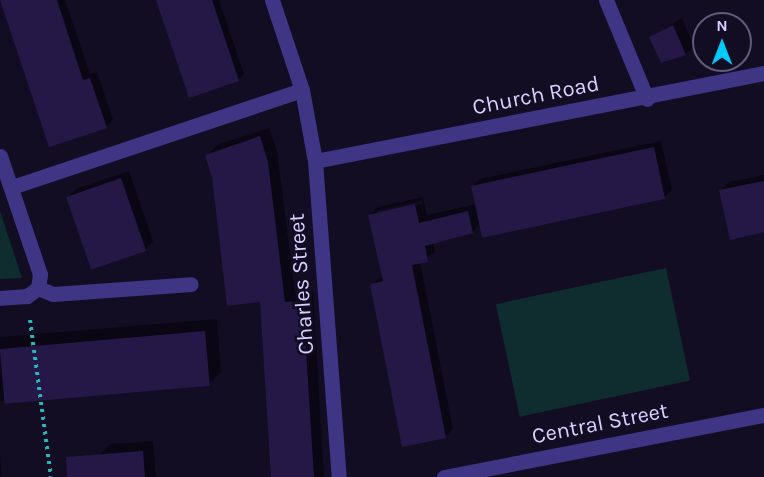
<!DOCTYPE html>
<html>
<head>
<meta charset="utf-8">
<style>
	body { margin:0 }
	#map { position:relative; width:764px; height:477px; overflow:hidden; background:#130d24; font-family:Karla,sans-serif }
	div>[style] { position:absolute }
	.green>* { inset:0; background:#0f2d2e; transform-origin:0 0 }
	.shadow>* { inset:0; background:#0007 }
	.building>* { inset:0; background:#251846; transform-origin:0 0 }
	.path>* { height:4px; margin-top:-2px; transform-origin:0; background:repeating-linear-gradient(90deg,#28b7bb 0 3px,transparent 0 7.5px) }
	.minor>* { height:15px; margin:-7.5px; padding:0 7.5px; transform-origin:7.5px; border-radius:7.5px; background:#3f3585 }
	span { translate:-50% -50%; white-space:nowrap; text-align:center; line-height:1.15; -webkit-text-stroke:5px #130d24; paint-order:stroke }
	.street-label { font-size:22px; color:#d9d0ff }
	.north { position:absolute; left:692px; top:12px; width:60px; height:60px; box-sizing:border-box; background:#130d24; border:2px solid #625b7c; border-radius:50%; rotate:0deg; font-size:16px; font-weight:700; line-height:24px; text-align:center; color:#d9d0ff }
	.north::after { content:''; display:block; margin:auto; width:21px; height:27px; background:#00ccfb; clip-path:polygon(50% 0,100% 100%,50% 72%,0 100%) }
</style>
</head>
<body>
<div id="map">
	<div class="green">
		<div style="clip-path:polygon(0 211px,22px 278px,0 279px)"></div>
		<div style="left:666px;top:268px;width:115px;height:174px;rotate:78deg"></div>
	</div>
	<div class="shadow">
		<div style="clip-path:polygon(2px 0,65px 0,90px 74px,97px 72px,113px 120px,106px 127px)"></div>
		<div style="clip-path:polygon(158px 0,219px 0,244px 74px,238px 80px)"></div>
		<div style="clip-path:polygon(682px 18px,694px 46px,686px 54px,661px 61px,651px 37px)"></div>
		<div style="clip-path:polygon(269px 128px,277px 151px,295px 293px,313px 292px,324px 477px,272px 477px,261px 300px,207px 155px,217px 145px)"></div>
		<div style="clip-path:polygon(evenodd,661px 141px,672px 190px,664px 198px,480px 224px,473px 232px,433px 243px,435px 252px,420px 262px,453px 429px,445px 437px,372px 284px,383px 276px,370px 215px,378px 207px,423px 197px,427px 215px,476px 204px,472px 187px,480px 179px,661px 141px,422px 201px,423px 204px,377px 214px,377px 211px,422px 201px)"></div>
		<div style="clip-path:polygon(129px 171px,153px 241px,145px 250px,67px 197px,76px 189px)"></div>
		<div style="clip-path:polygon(764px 175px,764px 231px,721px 190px,729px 182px)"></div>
		<div style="clip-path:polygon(217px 319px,221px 372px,209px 384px,0 401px,0 337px)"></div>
		<div style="clip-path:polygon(153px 441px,156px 477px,100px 477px,99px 455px,110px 444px)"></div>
		<div style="clip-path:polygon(0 454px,2px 477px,0 477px)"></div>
	</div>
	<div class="building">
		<div style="clip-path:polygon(0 0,57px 0,83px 80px,90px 78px,107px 128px,49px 147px)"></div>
		<div style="clip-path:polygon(156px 0,212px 0,239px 81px,189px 98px)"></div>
		<div style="clip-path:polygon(673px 25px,686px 55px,661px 63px,649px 37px)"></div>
		<div style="clip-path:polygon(260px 136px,268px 162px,285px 302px,303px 301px,314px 477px,271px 477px,260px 302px,227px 306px,212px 177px,205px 155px)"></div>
		<div style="left:654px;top:147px;width:53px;height:187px;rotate:78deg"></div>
		<div style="left:121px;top:178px;width:77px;height:58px;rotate:71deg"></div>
		<div style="clip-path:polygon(764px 181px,764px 232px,730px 240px,719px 190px)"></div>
		<div style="clip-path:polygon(415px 204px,419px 223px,468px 211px,473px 233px,425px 246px,428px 262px,412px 265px,446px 438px,402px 447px,370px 284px,383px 281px,368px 215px)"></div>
		<div style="left:205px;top:331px;width:55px;height:206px;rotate:85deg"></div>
		<div style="clip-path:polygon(143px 451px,145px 477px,67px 477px,66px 457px)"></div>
	</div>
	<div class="path">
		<div style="left:30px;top:320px;width:158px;rotate:82.4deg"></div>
	</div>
	<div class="minor">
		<div style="left:272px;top:0;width:95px;rotate:71.6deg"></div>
		<div style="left:302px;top:90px;width:72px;rotate:79.6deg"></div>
		<div style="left:315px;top:161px;width:317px;rotate:85.7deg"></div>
		<div style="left:606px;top:0;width:107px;rotate:67.5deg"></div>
		<div style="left:0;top:156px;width:125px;rotate:71.3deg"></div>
		<div style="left:40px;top:274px;width:14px;rotate:98deg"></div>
		<div style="left:38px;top:288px;width:14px;rotate:144deg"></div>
		<div style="left:27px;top:296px;width:27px;rotate:176deg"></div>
		<div style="left:315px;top:161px;width:458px;rotate:-11.1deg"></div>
		<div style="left:12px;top:187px;width:306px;rotate:-18.5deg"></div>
		<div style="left:38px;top:288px;width:16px;rotate:22deg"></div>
		<div style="left:53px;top:294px;width:138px;rotate:-4.1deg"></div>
		<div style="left:444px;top:477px;width:326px;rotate:-11deg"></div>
	</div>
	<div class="street-label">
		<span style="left:536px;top:96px;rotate:-11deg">Church Road</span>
		<span style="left:302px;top:284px;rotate:-94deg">Charles Street</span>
		<span style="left:600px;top:424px;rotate:-11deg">Central Street</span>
	</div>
	<div class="north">N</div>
</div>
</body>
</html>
